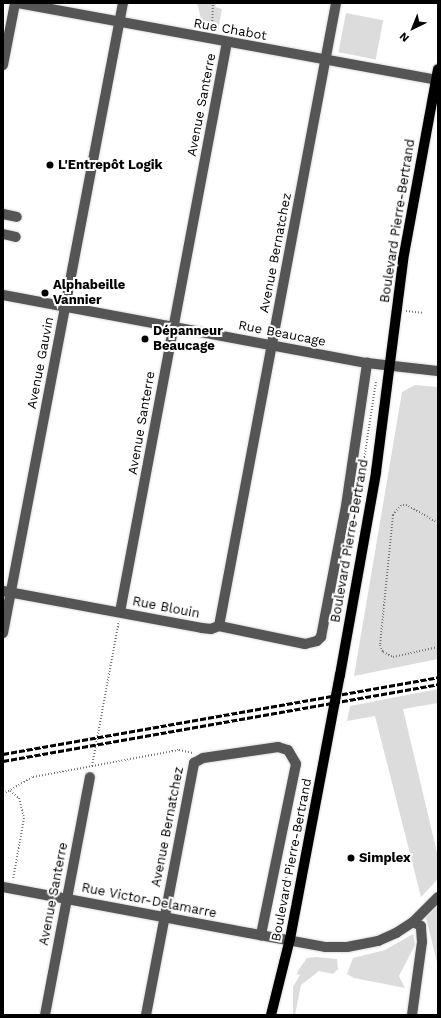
<!DOCTYPE html>
<html>
<head>
<meta charset="utf-8">
<style>
	body { margin:0 }
	#map { position:relative; width:441px; height:1018px; overflow:hidden; background:#fff; font-family:"Work Sans",sans-serif }
	div>[style] { position:absolute }
	.green>* { inset:0; background:#dcdcdc; transform-origin:0 0 }
	.path>* { height:2px; margin-top:-1px; transform-origin:0; background:repeating-linear-gradient(90deg,#777 0 1px,transparent 0 3px) }
	.roads { filter:drop-shadow(0 0 1px #dbdbdb) drop-shadow(0 0 1px #dbdbdb) }
	.minor>* { height:10px; margin:-5px; padding:0 5px; transform-origin:5px; border-radius:5px; background:#555 }
	.major>* { height:10px; margin:-5px; padding:0 5px; transform-origin:5px; border-radius:5px; background:#000 }
	.rail>* { height:3px; margin-top:-1.5px; transform-origin:0; background:repeating-linear-gradient(90deg,#000 0 6px,transparent 0 8px) }
	.dots>* { width:11px; height:11px; translate:-50% -50%; box-sizing:border-box; border:2px solid #fff; border-radius:50% }
	span { translate:-50% -50%; white-space:nowrap; text-align:center; line-height:1.15; -webkit-text-stroke:4px #fff; paint-order:stroke }
	.street-label { font-size:13px; color:#000 }
	.poi-label { font-size:13px; color:#000; font-weight:700 }
	.left { translate:0 -50%; text-align:left }
	.frame { position:absolute; inset:0; border:4px solid #000; pointer-events:none }
	.north { position:absolute; left:393px; top:8px; width:40px; height:40px; -webkit-text-stroke:3px #fff; paint-order:stroke; rotate:223deg; font-size:11px; font-weight:700; line-height:16px; text-align:center; color:#000 }
	.north::after { content:''; display:block; margin:auto; width:14px; height:18px; background:#000; clip-path:polygon(50% 0,100% 100%,50% 72%,0 100%) }
</style>
</head>
<body>
<div id="map">
	<div class="green">
		<div style="clip-path:polygon(197px 3px,216px 3px,215px 7px,222px 9px,218px 30px,203px 27px)"></div>
		<div style="left:346px;top:13px;width:38px;height:40px;rotate:11deg"></div>
		<div style="clip-path:polygon(415px 385px,438px 387px,438px 659px,354px 676px,402px 392px)"></div>
		<div style="clip-path:polygon(438px 689px,438px 703px,403px 709px,438px 857px,438px 879px,421px 897px,375px 716px,347px 721px,350px 706px)"></div>
		<div style="clip-path:polygon(438px 905px,438px 966px,426px 918px)"></div>
		<div style="clip-path:polygon(413px 934px,415px 945px,399px 976px,405px 988px,354px 978px,347px 974px,353px 958px,385px 950px)"></div>
		<div style="clip-path:polygon(316px 957px,337px 959px,338px 969px,333px 974px,319px 971px,301px 985px,295px 1015px,293px 1015px,293px 987px,300px 975px,297px 974px,299px 969px,307px 958px)"></div>
	</div>
	<div class="path">
		<div style="left:212px;top:30px;width:27px;rotate:-88deg"></div>
		<div style="left:406px;top:311px;width:18px;rotate:6deg"></div>
		<div style="left:358px;top:499px;width:119px;rotate:-81.3deg"></div>
		<div style="left:438px;top:523px;width:36px;rotate:-150deg"></div>
		<div style="left:407px;top:505px;width:6px;rotate:180deg"></div>
		<div style="left:401px;top:505px;width:13px;rotate:129deg"></div>
		<div style="left:393px;top:515px;width:131px;rotate:95.7deg"></div>
		<div style="left:380px;top:645px;width:8px;rotate:67deg"></div>
		<div style="left:383px;top:652px;width:11px;rotate:27deg"></div>
		<div style="left:393px;top:657px;width:46px;rotate:-12.5deg"></div>
		<div style="left:92px;top:766px;width:147px;rotate:-79.5deg"></div>
		<div style="left:10px;top:791px;width:11px;rotate:38deg"></div>
		<div style="left:19px;top:798px;width:21px;rotate:76deg"></div>
		<div style="left:24px;top:818px;width:63px;rotate:100.1deg"></div>
		<div style="left:3px;top:794px;width:34px;rotate:-30deg"></div>
		<div style="left:33px;top:777px;width:148px;rotate:-10.5deg"></div>
		<div style="left:179px;top:750px;width:14px;rotate:12deg"></div>
		<div style="left:283px;top:929px;width:9px;rotate:-126deg"></div>
		<div style="left:278px;top:922px;width:76px;rotate:-79.4deg"></div>
	</div>
	<div class="roads">
		<div class="minor">
			<div style="left:18px;top:3px;width:427px;rotate:10.4deg"></div>
			<div style="left:3px;top:65px;width:63px;rotate:-79deg"></div>
			<div style="left:3px;top:214px;width:14px;rotate:12deg"></div>
			<div style="left:3px;top:234px;width:13px;rotate:13deg"></div>
			<div style="left:3px;top:295px;width:370px;rotate:10.6deg"></div>
			<div style="left:367px;top:363px;width:71px;rotate:6.4deg"></div>
			<div style="left:3px;top:591px;width:202px;rotate:10.5deg"></div>
			<div style="left:202px;top:628px;width:9px;rotate:6deg"></div>
			<div style="left:211px;top:629px;width:9px;rotate:-21deg"></div>
			<div style="left:219px;top:626px;width:88px;rotate:11.8deg"></div>
			<div style="left:305px;top:644px;width:12px;rotate:-14deg"></div>
			<div style="left:317px;top:641px;width:6px;rotate:-45deg"></div>
			<div style="left:321px;top:637px;width:133px;rotate:-79.2deg"></div>
			<div style="left:346px;top:506px;width:145px;rotate:-81.6deg"></div>
			<div style="left:120px;top:612px;width:580px;rotate:-79.37deg"></div>
			<div style="left:219px;top:626px;width:634px;rotate:-79.36deg"></div>
			<div style="left:3px;top:633px;width:641px;rotate:-79.22deg"></div>
			<div style="left:3px;top:887px;width:250px;rotate:10.6deg"></div>
			<div style="left:249px;top:933px;width:77px;rotate:10.4deg"></div>
			<div style="left:325px;top:947px;width:22px"></div>
			<div style="left:347px;top:947px;width:32px;rotate:-11deg"></div>
			<div style="left:378px;top:941px;width:20px;rotate:-24deg"></div>
			<div style="left:396px;top:933px;width:20px;rotate:-33deg"></div>
			<div style="left:413px;top:922px;width:35px;rotate:-45deg"></div>
			<div style="left:45px;top:1015px;width:242px;rotate:-79.3deg"></div>
			<div style="left:146px;top:1015px;width:257px;rotate:-79.2deg"></div>
			<div style="left:194px;top:763px;width:10px;rotate:-29deg"></div>
			<div style="left:203px;top:758px;width:76px;rotate:-8.3deg"></div>
			<div style="left:278px;top:747px;width:10px;rotate:17deg"></div>
			<div style="left:288px;top:750px;width:16px;rotate:60deg"></div>
			<div style="left:296px;top:764px;width:175px;rotate:101.6deg"></div>
			<div style="left:412px;top:1015px;width:74px;rotate:-82.2deg"></div>
			<div style="left:422px;top:942px;width:16px;rotate:-94deg"></div>
			<div style="left:421px;top:926px;width:9px;rotate:-153deg"></div>
		</div>
		<div class="major">
			<div style="left:271px;top:1015px;width:78px;rotate:-76deg"></div>
			<div style="left:290px;top:939px;width:269px;rotate:-79.3deg"></div>
			<div style="left:340px;top:675px;width:206px;rotate:-79.9deg"></div>
			<div style="left:376px;top:472px;width:214px;rotate:-82.7deg"></div>
			<div style="left:403px;top:260px;width:194px;rotate:-79.6deg"></div>
		</div>
	</div>
	<div class="rail">
		<div style="left:3px;top:754px;width:442px;rotate:-10deg"></div>
		<div style="left:3px;top:761px;width:442px;rotate:-10deg"></div>
	</div>
	<div class="dots">
		<div style="left:50px;top:165px;background:#000"></div>
		<div style="left:45px;top:293px;background:#000"></div>
		<div style="left:145px;top:339px;background:#000"></div>
		<div style="left:351px;top:858px;background:#000"></div>
	</div>
	<div class="street-label">
		<span style="left:230px;top:30px;rotate:10deg">Rue Chabot</span>
		<span style="left:202px;top:105px;rotate:-79deg">Avenue Santerre</span>
		<span style="left:398px;top:221px;rotate:-81deg">Boulevard Pierre-Bertrand</span>
		<span style="left:276px;top:253px;rotate:-79deg">Avenue Bernatchez</span>
		<span style="left:282px;top:334px;rotate:11deg">Rue Beaucage</span>
		<span style="left:41px;top:363px;rotate:-79deg">Avenue Gauvin</span>
		<span style="left:142px;top:423px;rotate:-80deg">Avenue Santerre</span>
		<span style="left:350px;top:541px;rotate:-80deg">Boulevard Pierre-Bertrand</span>
		<span style="left:166px;top:608px;rotate:11deg">Rue Blouin</span>
		<span style="left:168px;top:827px;rotate:-79deg">Avenue Bernatchez</span>
		<span style="left:292px;top:860px;rotate:-79deg">Boulevard Pierre-Bertrand</span>
		<span style="left:54px;top:894px;rotate:-79deg">Avenue Santerre</span>
		<span style="left:149px;top:901px;rotate:11deg">Rue Victor-Delamarre</span>
	</div>
	<div class="poi-label">
		<span class="left" style="left:58px;top:165px">L'Entrepôt Logik</span>
		<span class="left" style="left:53px;top:293px">Alphabeille<br>Vannier</span>
		<span class="left" style="left:153px;top:339px">Dépanneur<br>Beaucage</span>
		<span class="left" style="left:359px;top:858px">Simplex</span>
	</div>
	<div class="frame"></div>
	<div class="north">N</div>
</div>
</body>
</html>
